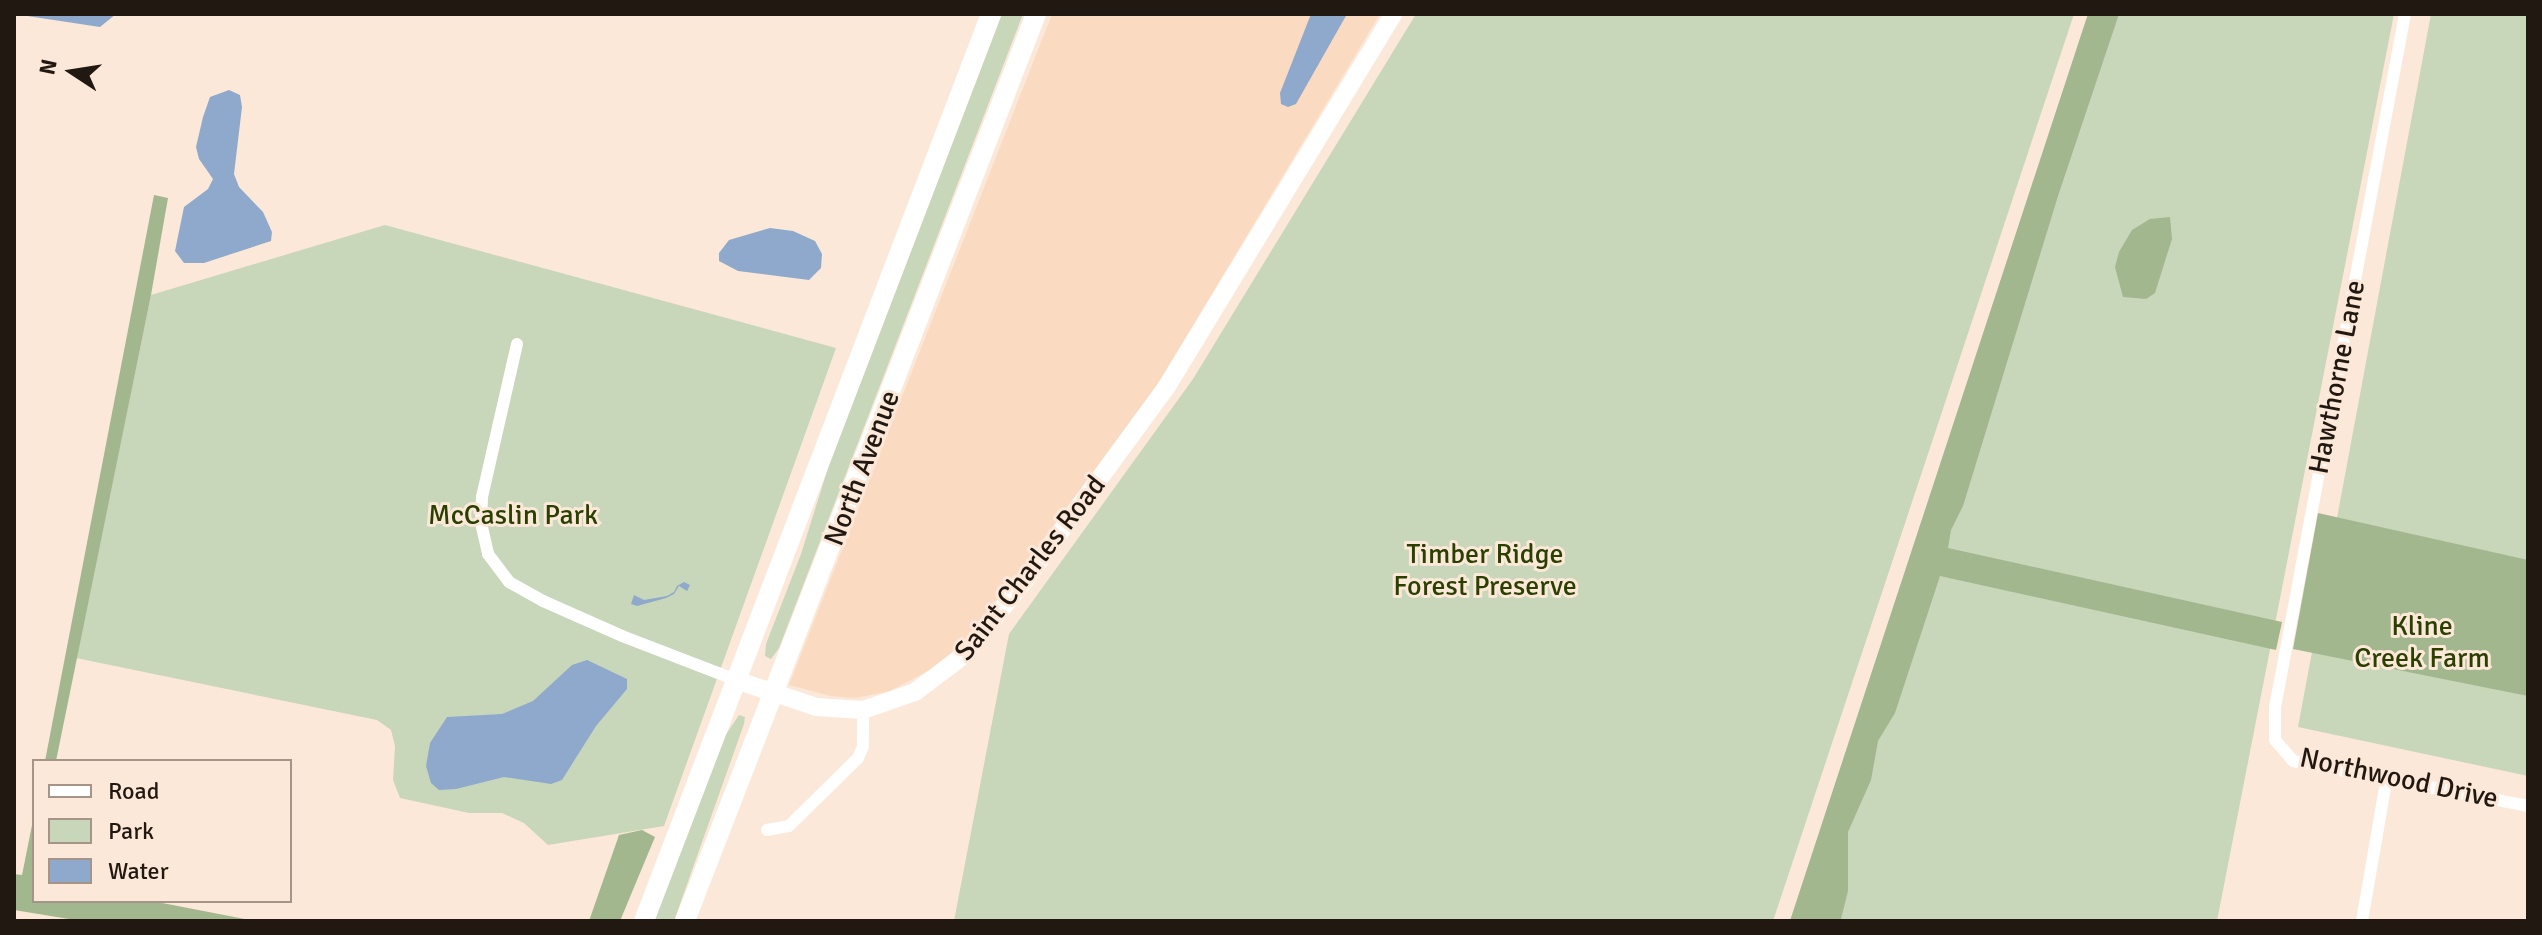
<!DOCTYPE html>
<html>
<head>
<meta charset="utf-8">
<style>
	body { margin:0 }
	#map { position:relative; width:2542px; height:935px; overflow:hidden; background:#fce8d8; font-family:Signika,sans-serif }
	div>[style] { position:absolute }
	.built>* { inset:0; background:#fadbc2 }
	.green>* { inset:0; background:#c8d6ba }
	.forest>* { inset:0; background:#a3b78f }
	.water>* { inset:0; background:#8ea9cc }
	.street>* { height:12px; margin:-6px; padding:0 6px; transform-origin:6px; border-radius:6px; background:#fff }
	.secondary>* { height:18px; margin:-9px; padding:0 9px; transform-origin:9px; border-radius:9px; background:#fff }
	.primary>* { height:20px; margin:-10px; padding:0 10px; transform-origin:10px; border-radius:10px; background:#fff }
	span { translate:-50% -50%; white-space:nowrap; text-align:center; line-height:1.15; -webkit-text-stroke:6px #fce8d8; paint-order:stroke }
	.street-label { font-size:28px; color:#211911 }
	.park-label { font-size:28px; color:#294000 }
	.frame { position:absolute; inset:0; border:16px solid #211911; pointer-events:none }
	.legend { position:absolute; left:32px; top:759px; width:260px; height:144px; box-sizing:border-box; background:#fce8d8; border:2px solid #a49588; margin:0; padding:10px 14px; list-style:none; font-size:24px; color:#211911 }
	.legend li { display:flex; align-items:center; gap:16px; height:40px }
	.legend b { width:40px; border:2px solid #a49588 }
	.north { position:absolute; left:32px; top:32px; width:80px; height:80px; -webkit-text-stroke:6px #fce8d8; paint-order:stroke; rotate:282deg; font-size:22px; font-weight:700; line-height:32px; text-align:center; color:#211911 }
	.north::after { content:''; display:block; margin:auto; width:28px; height:36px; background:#211911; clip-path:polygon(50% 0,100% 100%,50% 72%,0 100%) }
</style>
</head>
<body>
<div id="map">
	<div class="built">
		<div style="clip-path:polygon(1052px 14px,1380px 14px,1142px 410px,990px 616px,939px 665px,890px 691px,855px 698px,831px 696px,789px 685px)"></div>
	</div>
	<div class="green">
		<div style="clip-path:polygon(1002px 14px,1023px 14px,779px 648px,771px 659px,765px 656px,766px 644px,801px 554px,829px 465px)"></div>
		<div style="clip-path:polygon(1416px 14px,2074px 14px,1773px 921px,954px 921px,1009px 634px,1193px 379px)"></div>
		<div style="clip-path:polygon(2088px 14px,2394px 14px,2217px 921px,1790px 921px)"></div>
		<div style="clip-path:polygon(2431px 14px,2528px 14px,2528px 776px,2298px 727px)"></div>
		<div style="clip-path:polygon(385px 225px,836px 348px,664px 826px,548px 845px,524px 823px,502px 813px,469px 813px,400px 798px,393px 780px,395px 746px,391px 730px,377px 720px,76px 658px,151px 295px)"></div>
		<div style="clip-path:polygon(739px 715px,745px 717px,744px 724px,674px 921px,654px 921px,725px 736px)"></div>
	</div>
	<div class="forest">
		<div style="clip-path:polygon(2088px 14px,2119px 14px,2058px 196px,1963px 506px,1951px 530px,1948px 548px,2282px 622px,2276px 650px,1940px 576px,1895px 713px,1878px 741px,1871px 780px,1848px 832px,1848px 891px,1841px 919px,1790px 921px)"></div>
		<div style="clip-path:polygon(154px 195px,168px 198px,151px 295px,56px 761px,45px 761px)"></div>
		<div style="clip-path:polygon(2170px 217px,2172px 239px,2155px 293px,2146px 299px,2123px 297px,2115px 267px,2119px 252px,2132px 230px,2150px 219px)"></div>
		<div style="clip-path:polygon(2318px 513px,2528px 560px,2528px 696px,2293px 649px)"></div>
		<div style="clip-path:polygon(34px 815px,34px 901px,152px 901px,255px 921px,81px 921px,14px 910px,14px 874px,22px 875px)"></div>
		<div style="clip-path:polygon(642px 830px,655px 837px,620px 921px,589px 921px,619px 835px)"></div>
	</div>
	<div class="water">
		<div style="clip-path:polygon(14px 14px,116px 14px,100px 27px)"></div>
		<div style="clip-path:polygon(1311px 14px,1347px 14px,1296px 104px,1288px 107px,1281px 104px,1280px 93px)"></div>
		<div style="clip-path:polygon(229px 90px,240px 95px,242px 107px,234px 174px,239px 187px,263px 212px,272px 232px,271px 241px,204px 263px,184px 263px,175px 251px,184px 207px,208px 189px,213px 179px,199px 159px,196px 147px,203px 117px,210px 97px)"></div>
		<div style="clip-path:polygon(770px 228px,793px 231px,815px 241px,822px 254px,821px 268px,809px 280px,738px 271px,719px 261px,719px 253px,729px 240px)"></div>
		<div style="clip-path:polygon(684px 582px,690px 585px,687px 591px,679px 586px,674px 594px,666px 598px,637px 606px,631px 604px,634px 595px,644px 600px,667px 596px,674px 592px,677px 586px)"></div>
		<div style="clip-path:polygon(587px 660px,627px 679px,627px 689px,596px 726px,562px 780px,551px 784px,504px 777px,456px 789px,439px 790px,431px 783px,426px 766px,430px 743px,447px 717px,502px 714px,533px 701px,572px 665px)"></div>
	</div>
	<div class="street">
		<div style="left:2405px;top:14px;width:705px;rotate:100.62deg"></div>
		<div style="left:2275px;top:707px;width:33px;rotate:90deg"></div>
		<div style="left:2275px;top:740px;width:28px;rotate:49deg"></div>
		<div style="left:2293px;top:761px;width:239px;rotate:10.8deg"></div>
		<div style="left:517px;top:344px;width:157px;rotate:102.9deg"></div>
		<div style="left:482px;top:497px;width:26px;rotate:92deg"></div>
		<div style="left:481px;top:523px;width:32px;rotate:77deg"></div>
		<div style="left:488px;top:554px;width:35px;rotate:53deg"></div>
		<div style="left:509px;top:582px;width:39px;rotate:29deg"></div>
		<div style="left:543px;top:601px;width:86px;rotate:23.9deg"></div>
		<div style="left:622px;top:636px;width:122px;rotate:21.1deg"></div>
		<div style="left:767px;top:830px;width:22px;rotate:-10deg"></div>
		<div style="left:789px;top:826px;width:97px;rotate:-44.6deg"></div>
		<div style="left:858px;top:758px;width:13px;rotate:-67deg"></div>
		<div style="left:863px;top:746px;width:36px;rotate:-90deg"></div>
		<div style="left:2362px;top:921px;width:147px;rotate:-80.2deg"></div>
	</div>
	<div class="secondary">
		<div style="left:736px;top:680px;width:84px;rotate:18.6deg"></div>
		<div style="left:816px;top:707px;width:47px;rotate:3.7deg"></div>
		<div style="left:863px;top:710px;width:55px;rotate:-19.1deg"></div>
		<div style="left:915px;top:692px;width:61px;rotate:-37.1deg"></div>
		<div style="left:964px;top:655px;width:98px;rotate:-50.8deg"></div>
		<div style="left:1026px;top:579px;width:237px;rotate:-53.8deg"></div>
		<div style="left:1166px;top:388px;width:437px;rotate:-58.7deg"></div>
	</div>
	<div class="primary">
		<div style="left:644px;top:921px;width:971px;rotate:-69.06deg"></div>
		<div style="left:685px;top:921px;width:973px;rotate:-68.84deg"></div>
	</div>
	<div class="street-label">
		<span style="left:2337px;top:377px;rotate:-79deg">Hawthorne Lane</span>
		<span style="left:862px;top:468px;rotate:-69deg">North Avenue</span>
		<span style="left:1030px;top:568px;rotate:-52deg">Saint Charles Road</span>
		<span style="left:2399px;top:778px;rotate:12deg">Northwood Drive</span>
	</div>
	<div class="park-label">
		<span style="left:513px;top:515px">McCaslin Park</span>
		<span style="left:1485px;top:570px">Timber Ridge<br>Forest Preserve</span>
		<span style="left:2422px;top:642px">Kline<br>Creek Farm</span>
	</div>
	<div class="frame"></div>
	<ul class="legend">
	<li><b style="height:10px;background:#fff"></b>Road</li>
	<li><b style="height:22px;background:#c8d6ba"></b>Park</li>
	<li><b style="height:22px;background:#8ea9cc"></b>Water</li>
	</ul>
	<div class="north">N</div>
</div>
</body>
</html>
